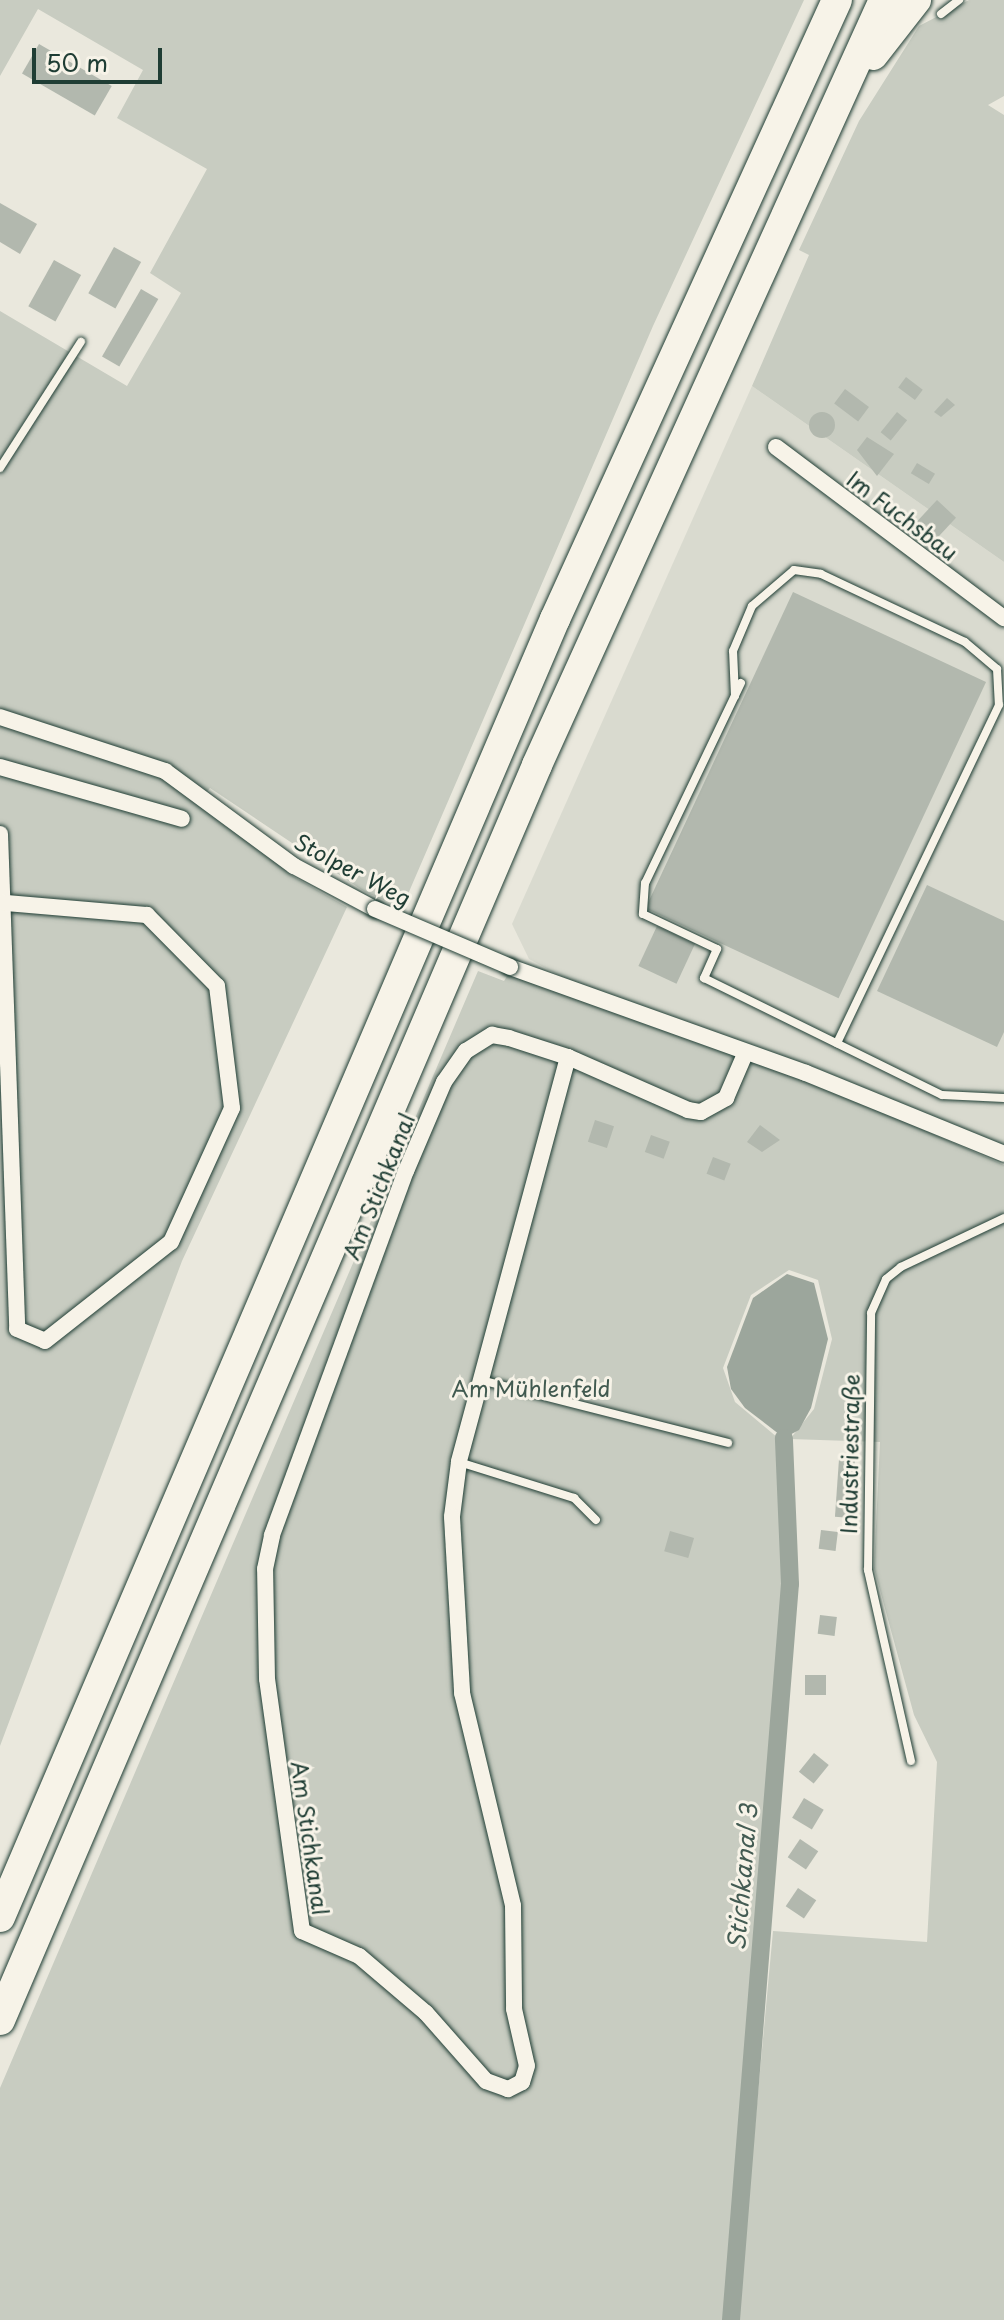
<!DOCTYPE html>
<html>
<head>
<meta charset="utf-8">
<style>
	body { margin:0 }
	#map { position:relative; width:1004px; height:2320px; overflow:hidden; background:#eae8dd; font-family:"Playpen Sans",sans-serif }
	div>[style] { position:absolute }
	.built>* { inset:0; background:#d9dacf }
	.green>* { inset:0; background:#c8ccc1 }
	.water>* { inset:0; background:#9ca69c }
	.canal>* { height:18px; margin:-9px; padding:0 9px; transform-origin:9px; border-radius:9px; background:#9ca69c }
	.building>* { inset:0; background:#b2b8ae; transform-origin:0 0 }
	.round { border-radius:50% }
	.roads { filter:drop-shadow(0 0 2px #1f3d34) drop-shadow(0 0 2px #1f3d34) }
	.service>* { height:8px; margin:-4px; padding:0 4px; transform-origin:4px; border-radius:4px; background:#f7f3e8 }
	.minor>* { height:16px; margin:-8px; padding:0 8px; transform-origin:8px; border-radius:8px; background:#f7f3e8 }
	.motorway>* { height:30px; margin:-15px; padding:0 15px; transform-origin:15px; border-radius:15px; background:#f7f3e8 }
	.bridges { filter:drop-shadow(0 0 2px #1f3d34) drop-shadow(0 0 2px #1f3d34) }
	.minor-bridge>* { height:16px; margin:-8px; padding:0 8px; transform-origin:8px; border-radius:8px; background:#f7f3e8 }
	span { translate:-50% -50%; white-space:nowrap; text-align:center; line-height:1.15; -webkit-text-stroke:6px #f7f3e8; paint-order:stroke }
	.street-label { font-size:22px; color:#1f3d34 }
	.park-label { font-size:22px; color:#415a50 }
	.water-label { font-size:24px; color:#445c53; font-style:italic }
	.scale { position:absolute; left:32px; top:48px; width:130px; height:36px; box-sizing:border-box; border:4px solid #1f3d34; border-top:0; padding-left:10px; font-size:24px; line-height:28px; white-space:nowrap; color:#1f3d34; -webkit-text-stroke:6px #f7f3e8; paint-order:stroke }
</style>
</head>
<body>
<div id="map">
	<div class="built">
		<div style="clip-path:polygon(752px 386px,1004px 562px,1004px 1145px,579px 986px,529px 959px,512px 924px)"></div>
	</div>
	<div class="green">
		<div style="clip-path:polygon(0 0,804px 0,653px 326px,402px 908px,365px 892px,210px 788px,199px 802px,294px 877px,347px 907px,182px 1261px,0 1746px,0 311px,127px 386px,181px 293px,150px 273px,207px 169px,117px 118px,143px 70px,38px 9px,0 76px)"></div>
		<div style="clip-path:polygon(969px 0,1004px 0,1004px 96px,988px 105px,1004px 115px,1004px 562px,752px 386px,809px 255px,799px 250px,859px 121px,919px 26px)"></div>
		<div style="clip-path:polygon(478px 971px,504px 981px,509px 973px,807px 1079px,1004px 1165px,1004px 2320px,737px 2320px,773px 1931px,927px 1942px,937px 1762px,914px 1715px,874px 1568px,880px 1442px,790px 1439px,814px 1409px,832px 1339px,818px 1280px,789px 1270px,751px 1295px,723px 1368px,735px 1402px,778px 1438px,784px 1581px,725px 2320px,0 2320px,0 2088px)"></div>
	</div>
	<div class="water">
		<div style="clip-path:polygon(787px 1274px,814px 1283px,828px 1339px,811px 1408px,799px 1430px,784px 1438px,745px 1408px,731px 1389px,727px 1367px,753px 1298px)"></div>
	</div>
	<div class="canal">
		<div style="left:731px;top:2320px;width:738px;rotate:-85.42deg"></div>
		<div style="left:790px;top:1584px;width:146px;rotate:-92.4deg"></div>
	</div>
	<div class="building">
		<div style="left:39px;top:44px;width:84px;height:34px;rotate:30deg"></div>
		<div style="clip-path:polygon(0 203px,37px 224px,20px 254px,0 242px)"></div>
		<div style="left:114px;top:247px;width:31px;height:53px;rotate:29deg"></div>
		<div style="left:54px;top:260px;width:31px;height:53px;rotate:29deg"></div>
		<div style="left:141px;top:289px;width:20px;height:78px;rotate:30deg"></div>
		<div style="left:906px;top:377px;width:21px;height:13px;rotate:37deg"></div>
		<div style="left:845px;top:389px;width:30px;height:18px;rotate:37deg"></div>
		<div style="clip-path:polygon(947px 398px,955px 405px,941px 417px,934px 412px)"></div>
		<div style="left:897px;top:412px;width:13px;height:26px;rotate:39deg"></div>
		<div class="round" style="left:809px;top:412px;width:26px;height:26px"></div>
		<div style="clip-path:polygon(867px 437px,894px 454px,877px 476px,857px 450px)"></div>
		<div style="left:917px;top:463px;width:21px;height:12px;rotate:31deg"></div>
		<div style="left:937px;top:500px;width:26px;height:30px;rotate:43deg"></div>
		<div style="left:793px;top:592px;width:213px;height:349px;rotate:25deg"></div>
		<div style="clip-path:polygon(927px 885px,1004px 921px,1004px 1032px,997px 1047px,877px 991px)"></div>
		<div style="left:657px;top:926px;width:42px;height:44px;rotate:25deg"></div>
		<div style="left:595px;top:1120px;width:20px;height:23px;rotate:18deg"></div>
		<div style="clip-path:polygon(760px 1125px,780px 1140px,762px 1152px,747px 1142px)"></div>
		<div style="left:651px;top:1135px;width:20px;height:18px;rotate:20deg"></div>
		<div style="left:713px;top:1157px;width:19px;height:18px;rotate:21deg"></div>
		<div style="left:839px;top:1459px;width:16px;height:58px;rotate:4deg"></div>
		<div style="left:821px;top:1530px;width:17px;height:19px;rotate:7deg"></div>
		<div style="left:670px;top:1531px;width:25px;height:21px;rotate:16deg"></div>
		<div style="left:820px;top:1615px;width:17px;height:19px;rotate:7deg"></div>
		<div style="left:805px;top:1675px;width:21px;height:20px"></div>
		<div style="left:814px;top:1753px;width:19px;height:24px;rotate:39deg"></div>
		<div style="left:804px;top:1798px;width:23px;height:23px;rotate:31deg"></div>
		<div style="left:800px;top:1839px;width:22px;height:22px;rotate:34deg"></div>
		<div style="left:798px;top:1888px;width:22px;height:22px;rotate:34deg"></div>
	</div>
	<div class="roads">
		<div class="service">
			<div style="left:941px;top:14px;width:23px;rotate:-38deg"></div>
			<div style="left:0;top:468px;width:150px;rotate:-57.3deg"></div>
			<div style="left:741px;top:683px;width:222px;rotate:115.6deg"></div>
			<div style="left:645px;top:883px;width:31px;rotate:94deg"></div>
			<div style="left:643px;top:914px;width:82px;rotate:25.3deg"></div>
			<div style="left:717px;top:949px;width:32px;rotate:114deg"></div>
			<div style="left:704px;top:978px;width:265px;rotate:26.2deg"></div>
			<div style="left:942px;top:1095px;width:62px;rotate:2.8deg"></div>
			<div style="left:735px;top:696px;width:45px;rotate:-92.5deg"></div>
			<div style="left:733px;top:651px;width:49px;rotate:-67.1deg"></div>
			<div style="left:752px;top:606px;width:55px;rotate:-40.6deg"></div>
			<div style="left:794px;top:570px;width:27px;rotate:8deg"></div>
			<div style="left:821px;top:574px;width:159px;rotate:25.3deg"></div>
			<div style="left:965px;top:642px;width:42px;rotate:40.2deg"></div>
			<div style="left:997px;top:669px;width:36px;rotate:87deg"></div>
			<div style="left:999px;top:705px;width:375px;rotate:115.6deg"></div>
			<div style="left:481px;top:1380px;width:255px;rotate:14.3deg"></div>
			<div style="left:459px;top:1462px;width:121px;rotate:17.4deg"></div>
			<div style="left:574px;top:1498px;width:31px;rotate:45deg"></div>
			<div style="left:911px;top:1761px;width:196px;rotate:-102.7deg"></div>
			<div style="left:868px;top:1570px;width:257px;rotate:-89.3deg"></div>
			<div style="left:871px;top:1313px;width:37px;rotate:-66deg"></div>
			<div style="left:886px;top:1279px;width:19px;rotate:-39deg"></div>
			<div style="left:901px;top:1267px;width:114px;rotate:-25.4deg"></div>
		</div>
		<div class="minor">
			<div style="left:776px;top:447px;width:285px;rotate:36.9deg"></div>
			<div style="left:0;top:717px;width:174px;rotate:18.1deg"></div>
			<div style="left:165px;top:771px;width:160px;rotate:36.4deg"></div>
			<div style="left:294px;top:866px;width:92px;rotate:28deg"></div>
			<div style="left:0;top:767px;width:189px;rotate:15.9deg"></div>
			<div style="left:0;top:834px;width:495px;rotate:88deg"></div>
			<div style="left:17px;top:1329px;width:30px;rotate:23deg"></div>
			<div style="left:45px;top:1341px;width:160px;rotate:-38.2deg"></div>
			<div style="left:171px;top:1242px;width:147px;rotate:-65.5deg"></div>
			<div style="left:232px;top:1108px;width:123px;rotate:-97deg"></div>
			<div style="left:217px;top:986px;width:100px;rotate:-134.6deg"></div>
			<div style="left:147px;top:915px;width:142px;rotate:-175.1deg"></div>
			<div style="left:510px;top:967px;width:314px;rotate:19.7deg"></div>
			<div style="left:806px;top:1073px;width:214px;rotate:22.2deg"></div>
			<div style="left:568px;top:1057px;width:419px;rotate:105.1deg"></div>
			<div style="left:459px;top:1462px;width:55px;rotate:97.3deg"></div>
			<div style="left:452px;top:1517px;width:176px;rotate:86.7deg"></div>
			<div style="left:462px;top:1693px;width:219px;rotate:76.5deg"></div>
			<div style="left:513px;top:1906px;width:103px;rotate:89.4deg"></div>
			<div style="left:514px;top:2009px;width:58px;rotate:77.2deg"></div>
			<div style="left:527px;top:2066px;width:17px;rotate:107deg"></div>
			<div style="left:522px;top:2082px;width:16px;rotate:153deg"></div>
			<div style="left:508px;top:2089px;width:23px;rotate:-160deg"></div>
			<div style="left:486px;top:2081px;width:91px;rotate:-131.4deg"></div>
			<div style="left:426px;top:2013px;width:88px;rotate:-139.6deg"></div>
			<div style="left:359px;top:1956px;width:62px;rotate:-156.3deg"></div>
			<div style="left:302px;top:1931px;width:254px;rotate:-97.9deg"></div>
			<div style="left:267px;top:1679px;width:110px;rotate:-91deg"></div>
			<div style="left:265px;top:1569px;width:35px;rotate:-78deg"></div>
			<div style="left:272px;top:1535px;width:388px;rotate:-69.8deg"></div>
			<div style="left:406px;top:1171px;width:97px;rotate:-66.9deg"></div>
			<div style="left:444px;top:1082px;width:38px;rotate:-55deg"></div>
			<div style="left:466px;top:1051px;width:31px;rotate:-32deg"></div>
			<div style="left:492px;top:1035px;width:17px;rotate:10deg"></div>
			<div style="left:509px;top:1038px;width:62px;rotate:17.9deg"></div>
			<div style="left:568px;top:1057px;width:131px;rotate:23.8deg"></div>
			<div style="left:688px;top:1110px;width:13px;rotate:9deg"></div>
			<div style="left:701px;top:1112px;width:29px;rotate:-29deg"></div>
			<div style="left:726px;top:1098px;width:48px;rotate:-66.6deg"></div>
		</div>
		<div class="motorway">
			<div style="left:873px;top:55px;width:70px;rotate:-52deg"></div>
			<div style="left:0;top:1917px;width:1412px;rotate:-66.85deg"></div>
			<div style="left:555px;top:619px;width:680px;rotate:-65.51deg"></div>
			<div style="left:0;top:2020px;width:1365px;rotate:-66.83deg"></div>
			<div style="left:537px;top:765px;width:840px;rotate:-65.6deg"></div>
		</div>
	</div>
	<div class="bridges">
		<div class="minor-bridge">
			<div style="left:375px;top:909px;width:147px;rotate:23.2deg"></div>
		</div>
	</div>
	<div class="street-label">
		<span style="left:903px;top:515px;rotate:37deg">Im Fuchsbau</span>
		<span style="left:353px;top:869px;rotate:28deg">Stolper Weg</span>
		<span style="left:378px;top:1186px;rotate:-68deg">Am Stichkanal</span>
		<span style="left:849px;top:1454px;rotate:-89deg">Industriestraße</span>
		<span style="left:311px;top:1838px;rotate:82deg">Am Stichkanal</span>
	</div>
	<div class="park-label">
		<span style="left:531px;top:1388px">Am Mühlenfeld</span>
	</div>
	<div class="water-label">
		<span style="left:742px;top:1877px;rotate:-85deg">Stichkanal 3</span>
	</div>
	<div class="scale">50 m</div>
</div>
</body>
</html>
